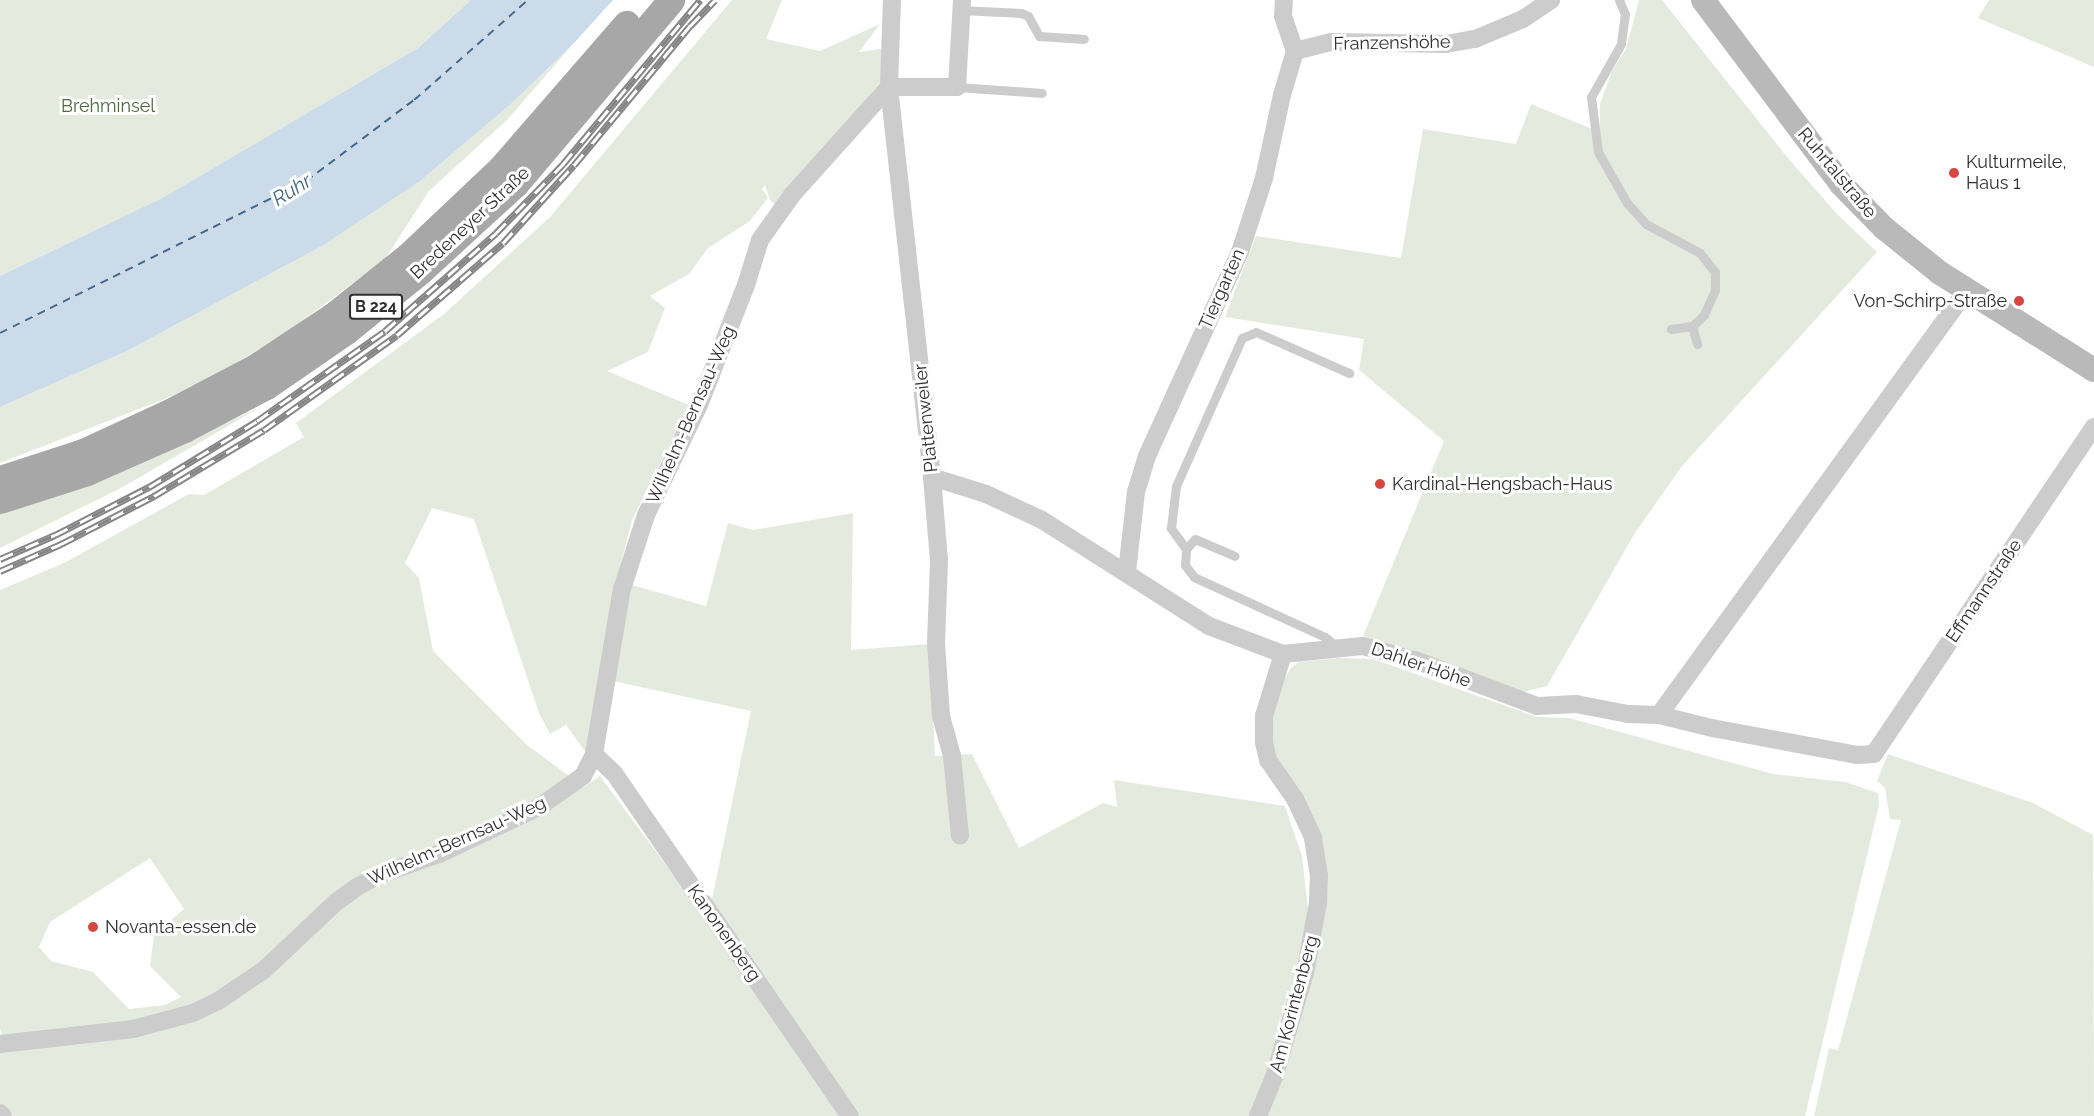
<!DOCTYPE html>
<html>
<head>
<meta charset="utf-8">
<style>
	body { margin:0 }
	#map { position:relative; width:2094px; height:1116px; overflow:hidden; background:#fff; font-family:Raleway,sans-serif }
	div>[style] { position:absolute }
	.green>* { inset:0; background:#e4ebde }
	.water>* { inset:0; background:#ccdbe9 }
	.ferry>* { height:1.5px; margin-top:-0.75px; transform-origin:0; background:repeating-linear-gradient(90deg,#43678b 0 8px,transparent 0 14px) }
	.lane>* { height:9px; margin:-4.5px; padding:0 4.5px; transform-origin:4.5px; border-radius:4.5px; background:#ccc }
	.street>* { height:18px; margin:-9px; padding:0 9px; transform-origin:9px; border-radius:9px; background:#ccc }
	.secondary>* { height:24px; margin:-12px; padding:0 12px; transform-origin:12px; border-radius:12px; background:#b9b9b9 }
	.primary>* { height:27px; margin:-13.5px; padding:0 13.5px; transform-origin:13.5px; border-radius:13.5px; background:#a7a7a7 }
	.rail>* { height:7px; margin-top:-3.5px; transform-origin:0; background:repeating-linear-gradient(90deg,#fff 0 14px,#848484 0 28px); box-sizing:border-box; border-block:2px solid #848484 }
	.dots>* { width:16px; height:16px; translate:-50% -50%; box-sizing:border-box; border:3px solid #fff; border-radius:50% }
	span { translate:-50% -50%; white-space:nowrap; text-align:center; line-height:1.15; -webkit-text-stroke:6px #fff; paint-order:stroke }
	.shield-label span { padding:2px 4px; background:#fff; border:2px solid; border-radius:4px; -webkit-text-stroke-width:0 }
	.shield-label { font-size:16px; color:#2f2f2f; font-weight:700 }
	.street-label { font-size:18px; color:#2f2f2f }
	.park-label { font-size:18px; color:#4e6840 }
	.poi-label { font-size:18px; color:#2f2f2f }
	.left { translate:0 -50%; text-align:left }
	.right { translate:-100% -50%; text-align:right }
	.water-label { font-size:20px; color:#43678b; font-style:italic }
</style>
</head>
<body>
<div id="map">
	<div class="green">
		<div style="clip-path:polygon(0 0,471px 0,418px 48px,164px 197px,0 276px)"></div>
		<div style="clip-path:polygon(evenodd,732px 0,782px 0,766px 39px,820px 51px,880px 24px,859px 52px,886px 48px,883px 79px,776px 205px,770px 200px,765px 185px,762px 189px,768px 198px,750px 221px,708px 248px,689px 274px,650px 296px,665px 308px,648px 352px,607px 371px,689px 405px,632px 520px,614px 589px,587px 754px,566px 725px,550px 734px,539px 713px,474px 519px,432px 508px,405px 563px,419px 578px,433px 651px,527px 745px,584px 787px,600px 776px,725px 945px,842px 1116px,0 1116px,0 1034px,2px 1034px,0 1029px,0 590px,64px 563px,189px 494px,204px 495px,304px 437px,296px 423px,444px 314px,550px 217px,732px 0,150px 858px,184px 909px,154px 935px,150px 966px,181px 997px,165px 1005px,129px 1009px,93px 972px,51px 961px,39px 947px,50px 922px,150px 858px)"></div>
		<div style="clip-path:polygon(1639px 0,1662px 0,1787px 157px,1837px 214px,1877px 252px,1682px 466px,1635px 533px,1547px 686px,1519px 693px,1363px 636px,1444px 441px,1359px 370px,1364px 339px,1225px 317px,1256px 236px,1401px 258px,1423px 129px,1516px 144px,1531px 104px,1600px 132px,1600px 104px,1612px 71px,1626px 49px)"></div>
		<div style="clip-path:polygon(1989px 0,2094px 0,2094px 67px,1978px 18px)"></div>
		<div style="clip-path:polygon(574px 43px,508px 119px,429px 191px,385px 259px,287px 332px,198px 386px,0 463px,0 407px,127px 351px,322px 246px,419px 182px,512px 103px)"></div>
		<div style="clip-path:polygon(259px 408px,121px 488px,0 548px,0 512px,116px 473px)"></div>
		<div style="clip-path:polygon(853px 513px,851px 650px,930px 644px,935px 756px,972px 754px,1019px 848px,1103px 803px,1117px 807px,1114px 780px,1285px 806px,1302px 856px,1308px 910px,1296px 994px,1252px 1116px,856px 1116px,711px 904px,751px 711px,613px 681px,632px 585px,706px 606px,728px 523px,753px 530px)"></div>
		<div style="clip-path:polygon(1337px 658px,1373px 659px,1537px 717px,1569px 718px,1773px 774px,1845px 782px,1878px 793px,1879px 805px,1805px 1116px,1262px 1116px,1304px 995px,1316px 833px,1273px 757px,1270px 724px,1274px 696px,1291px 668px,1299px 662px)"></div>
		<div style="clip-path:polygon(1888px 754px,2033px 803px,2093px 835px,2094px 1116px,1814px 1116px,1829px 1048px,1838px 1050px,1901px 820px,1890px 819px,1885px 788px,1877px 781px)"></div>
	</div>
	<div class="water">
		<div style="clip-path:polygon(471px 0,613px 0,574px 43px,512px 103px,419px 182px,322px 246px,127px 351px,0 407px,0 276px,164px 197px,418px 48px)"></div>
	</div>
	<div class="ferry">
		<div style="left:0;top:333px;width:342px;rotate:-26.4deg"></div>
		<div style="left:306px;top:181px;width:135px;rotate:-36.9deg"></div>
		<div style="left:414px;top:100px;width:152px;rotate:-41.3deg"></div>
	</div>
	<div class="lane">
		<div style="left:1619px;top:0;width:15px;rotate:67deg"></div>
		<div style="left:1625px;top:14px;width:30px;rotate:98deg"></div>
		<div style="left:1621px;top:44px;width:61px;rotate:119.5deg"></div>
		<div style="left:1591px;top:97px;width:55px;rotate:82.7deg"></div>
		<div style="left:1598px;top:152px;width:59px;rotate:60.4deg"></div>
		<div style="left:1627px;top:203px;width:28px;rotate:48deg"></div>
		<div style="left:1646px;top:224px;width:61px;rotate:28.2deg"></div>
		<div style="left:1700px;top:253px;width:24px;rotate:52deg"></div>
		<div style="left:1715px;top:272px;width:18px;rotate:90deg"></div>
		<div style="left:1715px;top:290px;width:27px;rotate:114deg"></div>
		<div style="left:1704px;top:315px;width:16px;rotate:137deg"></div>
		<div style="left:1692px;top:326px;width:19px;rotate:74deg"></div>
		<div style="left:960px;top:10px;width:61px;rotate:2.8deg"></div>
		<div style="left:1021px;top:13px;width:8px;rotate:23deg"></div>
		<div style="left:1028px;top:16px;width:23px;rotate:61deg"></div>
		<div style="left:1039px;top:36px;width:45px;rotate:3.8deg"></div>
		<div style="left:957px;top:87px;width:85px;rotate:4deg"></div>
		<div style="left:1671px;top:329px;width:21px;rotate:-8deg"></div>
		<div style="left:1186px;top:549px;width:13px;rotate:-48deg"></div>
		<div style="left:1195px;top:539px;width:43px;rotate:23deg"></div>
		<div style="left:1337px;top:647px;width:16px;rotate:-140deg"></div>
		<div style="left:1325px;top:637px;width:144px;rotate:-155.4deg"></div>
		<div style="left:1194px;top:577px;width:15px;rotate:-127deg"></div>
		<div style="left:1185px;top:565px;width:16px;rotate:-86deg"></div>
		<div style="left:1186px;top:549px;width:26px;rotate:-126deg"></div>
		<div style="left:1171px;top:528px;width:42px;rotate:-83.2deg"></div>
		<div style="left:1176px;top:486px;width:162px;rotate:-66deg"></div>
		<div style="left:1242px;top:338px;width:15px;rotate:-23deg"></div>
		<div style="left:1256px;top:332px;width:102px;rotate:23.8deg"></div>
	</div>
	<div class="street">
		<div style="left:892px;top:0;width:87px;rotate:92deg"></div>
		<div style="left:889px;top:87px;width:392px;rotate:83.7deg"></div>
		<div style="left:932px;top:477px;width:84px;rotate:85.2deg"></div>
		<div style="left:939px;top:561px;width:82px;rotate:92.1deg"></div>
		<div style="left:936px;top:643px;width:73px;rotate:86.1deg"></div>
		<div style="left:941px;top:716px;width:41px;rotate:74.6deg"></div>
		<div style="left:952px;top:756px;width:80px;rotate:84.3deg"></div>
		<div style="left:1295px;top:51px;width:37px;rotate:-14deg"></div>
		<div style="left:1331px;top:42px;width:115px;rotate:1deg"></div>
		<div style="left:1446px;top:44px;width:29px;rotate:-10deg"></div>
		<div style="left:1475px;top:39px;width:52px;rotate:-22.6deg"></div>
		<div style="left:1523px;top:19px;width:34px;rotate:-34deg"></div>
		<div style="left:889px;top:87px;width:68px"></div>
		<div style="left:957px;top:87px;width:87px;rotate:-86.7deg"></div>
		<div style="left:932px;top:477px;width:57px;rotate:17.5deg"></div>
		<div style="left:986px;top:494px;width:62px;rotate:24.9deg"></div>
		<div style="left:1042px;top:520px;width:198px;rotate:32.4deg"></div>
		<div style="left:1209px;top:626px;width:79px;rotate:20.7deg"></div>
		<div style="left:1283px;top:654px;width:80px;rotate:-5.7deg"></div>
		<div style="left:1363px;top:646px;width:54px;rotate:15.1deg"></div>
		<div style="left:1415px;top:660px;width:130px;rotate:20.7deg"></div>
		<div style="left:1537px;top:706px;width:39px;rotate:-3deg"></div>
		<div style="left:1576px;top:704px;width:53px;rotate:10.9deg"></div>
		<div style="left:1628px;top:714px;width:31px;rotate:2deg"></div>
		<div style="left:1659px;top:715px;width:55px;rotate:13.8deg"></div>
		<div style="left:1712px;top:728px;width:147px;rotate:10.5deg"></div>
		<div style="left:1857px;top:755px;width:17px;rotate:-3deg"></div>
		<div style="left:1874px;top:754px;width:394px;rotate:-56.1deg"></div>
		<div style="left:1127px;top:572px;width:81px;rotate:-83.6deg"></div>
		<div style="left:1136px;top:492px;width:38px;rotate:-73deg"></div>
		<div style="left:1147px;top:456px;width:224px;rotate:-65.5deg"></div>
		<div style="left:1240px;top:252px;width:78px;rotate:-72deg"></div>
		<div style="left:1264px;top:178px;width:85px;rotate:-77.8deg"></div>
		<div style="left:1282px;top:95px;width:46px;rotate:-73.5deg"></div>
		<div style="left:1295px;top:51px;width:36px;rotate:-109deg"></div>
		<div style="left:1283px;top:17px;width:17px;rotate:-87deg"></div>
		<div style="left:1659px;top:715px;width:525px;rotate:-54.07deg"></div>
		<div style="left:594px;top:754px;width:28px;rotate:44deg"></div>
		<div style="left:614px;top:773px;width:416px;rotate:55.5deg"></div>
		<div style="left:0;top:1044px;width:134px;rotate:-6.4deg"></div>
		<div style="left:133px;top:1029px;width:62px;rotate:-14.9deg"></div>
		<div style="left:193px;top:1013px;width:28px;rotate:-26deg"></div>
		<div style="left:218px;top:1001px;width:55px;rotate:-34deg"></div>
		<div style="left:264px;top:970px;width:98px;rotate:-43.3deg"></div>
		<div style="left:335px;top:903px;width:27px;rotate:-36deg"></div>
		<div style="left:357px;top:887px;width:25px;rotate:-29deg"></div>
		<div style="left:379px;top:875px;width:64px;rotate:-19.3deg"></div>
		<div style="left:439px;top:854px;width:110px;rotate:-25.2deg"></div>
		<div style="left:539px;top:807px;width:54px;rotate:-35.2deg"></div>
		<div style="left:583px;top:776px;width:25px;rotate:-63deg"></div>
		<div style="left:594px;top:754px;width:167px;rotate:-80.4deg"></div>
		<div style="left:622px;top:589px;width:78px;rotate:-72deg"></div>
		<div style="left:646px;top:515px;width:122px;rotate:-64.3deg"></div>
		<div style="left:699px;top:405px;width:129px;rotate:-68.6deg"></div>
		<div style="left:746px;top:285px;width:47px;rotate:-72.7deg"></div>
		<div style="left:760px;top:240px;width:55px;rotate:-54.6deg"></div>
		<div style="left:792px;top:195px;width:145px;rotate:-48.1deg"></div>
		<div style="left:0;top:1113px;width:4px;rotate:45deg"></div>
		<div style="left:1258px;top:1116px;width:42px;rotate:-67.7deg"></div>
		<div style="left:1274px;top:1077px;width:109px;rotate:-73.4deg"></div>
		<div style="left:1305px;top:973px;width:71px;rotate:-79.5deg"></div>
		<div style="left:1318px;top:903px;width:27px;rotate:-88deg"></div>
		<div style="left:1319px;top:876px;width:39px;rotate:-99deg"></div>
		<div style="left:1313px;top:837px;width:42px;rotate:-115.3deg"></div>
		<div style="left:1295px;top:799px;width:47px;rotate:-124.7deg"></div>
		<div style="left:1268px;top:760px;width:17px;rotate:-103deg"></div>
		<div style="left:1264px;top:743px;width:27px;rotate:-90deg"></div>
		<div style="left:1264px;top:716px;width:65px;rotate:-73deg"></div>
	</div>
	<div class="secondary">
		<div style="left:1703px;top:0;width:230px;rotate:53.1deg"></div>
		<div style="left:1841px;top:184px;width:62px;rotate:45.7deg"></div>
		<div style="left:1884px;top:228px;width:72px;rotate:38.8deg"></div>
		<div style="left:1940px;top:273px;width:182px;rotate:32.2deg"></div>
	</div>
	<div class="primary">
		<div style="left:0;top:479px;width:87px;rotate:-18deg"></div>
		<div style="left:83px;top:452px;width:98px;rotate:-24.7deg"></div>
		<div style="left:172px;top:411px;width:93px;rotate:-27.7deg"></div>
		<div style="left:254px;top:368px;width:96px;rotate:-33.5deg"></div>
		<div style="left:334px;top:315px;width:95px;rotate:-38.6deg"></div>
		<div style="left:408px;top:256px;width:128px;rotate:-43.4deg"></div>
		<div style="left:501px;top:168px;width:191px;rotate:-49deg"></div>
		<div style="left:0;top:500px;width:91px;rotate:-17.8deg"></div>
		<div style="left:87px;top:472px;width:106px;rotate:-23.9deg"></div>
		<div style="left:184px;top:429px;width:93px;rotate:-27.7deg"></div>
		<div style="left:266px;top:386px;width:97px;rotate:-34.5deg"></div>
		<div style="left:346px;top:331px;width:95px;rotate:-39deg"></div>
		<div style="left:420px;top:271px;width:130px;rotate:-42.5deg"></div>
		<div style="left:516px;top:183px;width:240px;rotate:-49.7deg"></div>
	</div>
	<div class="rail">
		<div style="left:0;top:559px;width:60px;rotate:-23.6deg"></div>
		<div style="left:55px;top:535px;width:106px;rotate:-27.1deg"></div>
		<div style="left:149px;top:487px;width:127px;rotate:-31.4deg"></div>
		<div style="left:257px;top:421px;width:156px;rotate:-35.1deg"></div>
		<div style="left:385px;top:331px;width:148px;rotate:-41.4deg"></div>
		<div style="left:496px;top:233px;width:96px;rotate:-45.8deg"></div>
		<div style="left:563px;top:164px;width:214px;rotate:-50.1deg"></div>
		<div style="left:0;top:571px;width:67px;rotate:-23.9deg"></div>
		<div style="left:61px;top:544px;width:105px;rotate:-27.3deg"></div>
		<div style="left:154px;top:496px;width:128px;rotate:-31deg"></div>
		<div style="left:264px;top:430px;width:163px;rotate:-35.5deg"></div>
		<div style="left:397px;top:335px;width:140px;rotate:-41deg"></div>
		<div style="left:503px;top:243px;width:105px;rotate:-47.7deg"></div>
		<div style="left:574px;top:165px;width:181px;rotate:-50.2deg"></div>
		<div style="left:690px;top:26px;width:36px;rotate:-46deg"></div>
	</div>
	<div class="dots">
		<div style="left:1954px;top:173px;background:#d74640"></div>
		<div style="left:2019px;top:301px;background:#d74640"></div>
		<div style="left:1380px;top:484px;background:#d74640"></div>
		<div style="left:93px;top:927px;background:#d74640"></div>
	</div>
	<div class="shield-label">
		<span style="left:376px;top:307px">B 224</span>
	</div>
	<div class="street-label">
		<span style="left:1392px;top:43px;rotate:-1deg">Franzenshöhe</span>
		<span style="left:1837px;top:173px;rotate:50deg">Ruhrtalstraße</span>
		<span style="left:470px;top:223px;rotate:-43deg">Bredeneyer Straße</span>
		<span style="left:1222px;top:289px;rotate:-66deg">Tiergarten</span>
		<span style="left:691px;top:415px;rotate:-66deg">Wilhelm-Bernsau-Weg</span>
		<span style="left:926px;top:418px;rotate:-96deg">Plattenweiler</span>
		<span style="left:1984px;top:591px;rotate:-56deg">Effmannstraße</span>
		<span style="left:1421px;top:665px;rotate:19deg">Dahler Höhe</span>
		<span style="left:457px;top:841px;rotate:-24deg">Wilhelm-Bernsau-Weg</span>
		<span style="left:724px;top:933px;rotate:55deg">Kanonenberg</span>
		<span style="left:1294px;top:1004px;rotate:-75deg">Am Korintenberg</span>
	</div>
	<div class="park-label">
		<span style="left:108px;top:106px">Brehminsel</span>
	</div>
	<div class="poi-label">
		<span class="left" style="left:1966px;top:173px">Kulturmeile,<br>Haus 1</span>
		<span class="right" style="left:2007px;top:301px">Von-Schirp-Straße</span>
		<span class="left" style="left:1392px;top:484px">Kardinal-Hengsbach-Haus</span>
		<span class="left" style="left:105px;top:927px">Novanta-essen.de</span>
	</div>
	<div class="water-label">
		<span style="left:292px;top:190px;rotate:-32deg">Ruhr</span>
	</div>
</div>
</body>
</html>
